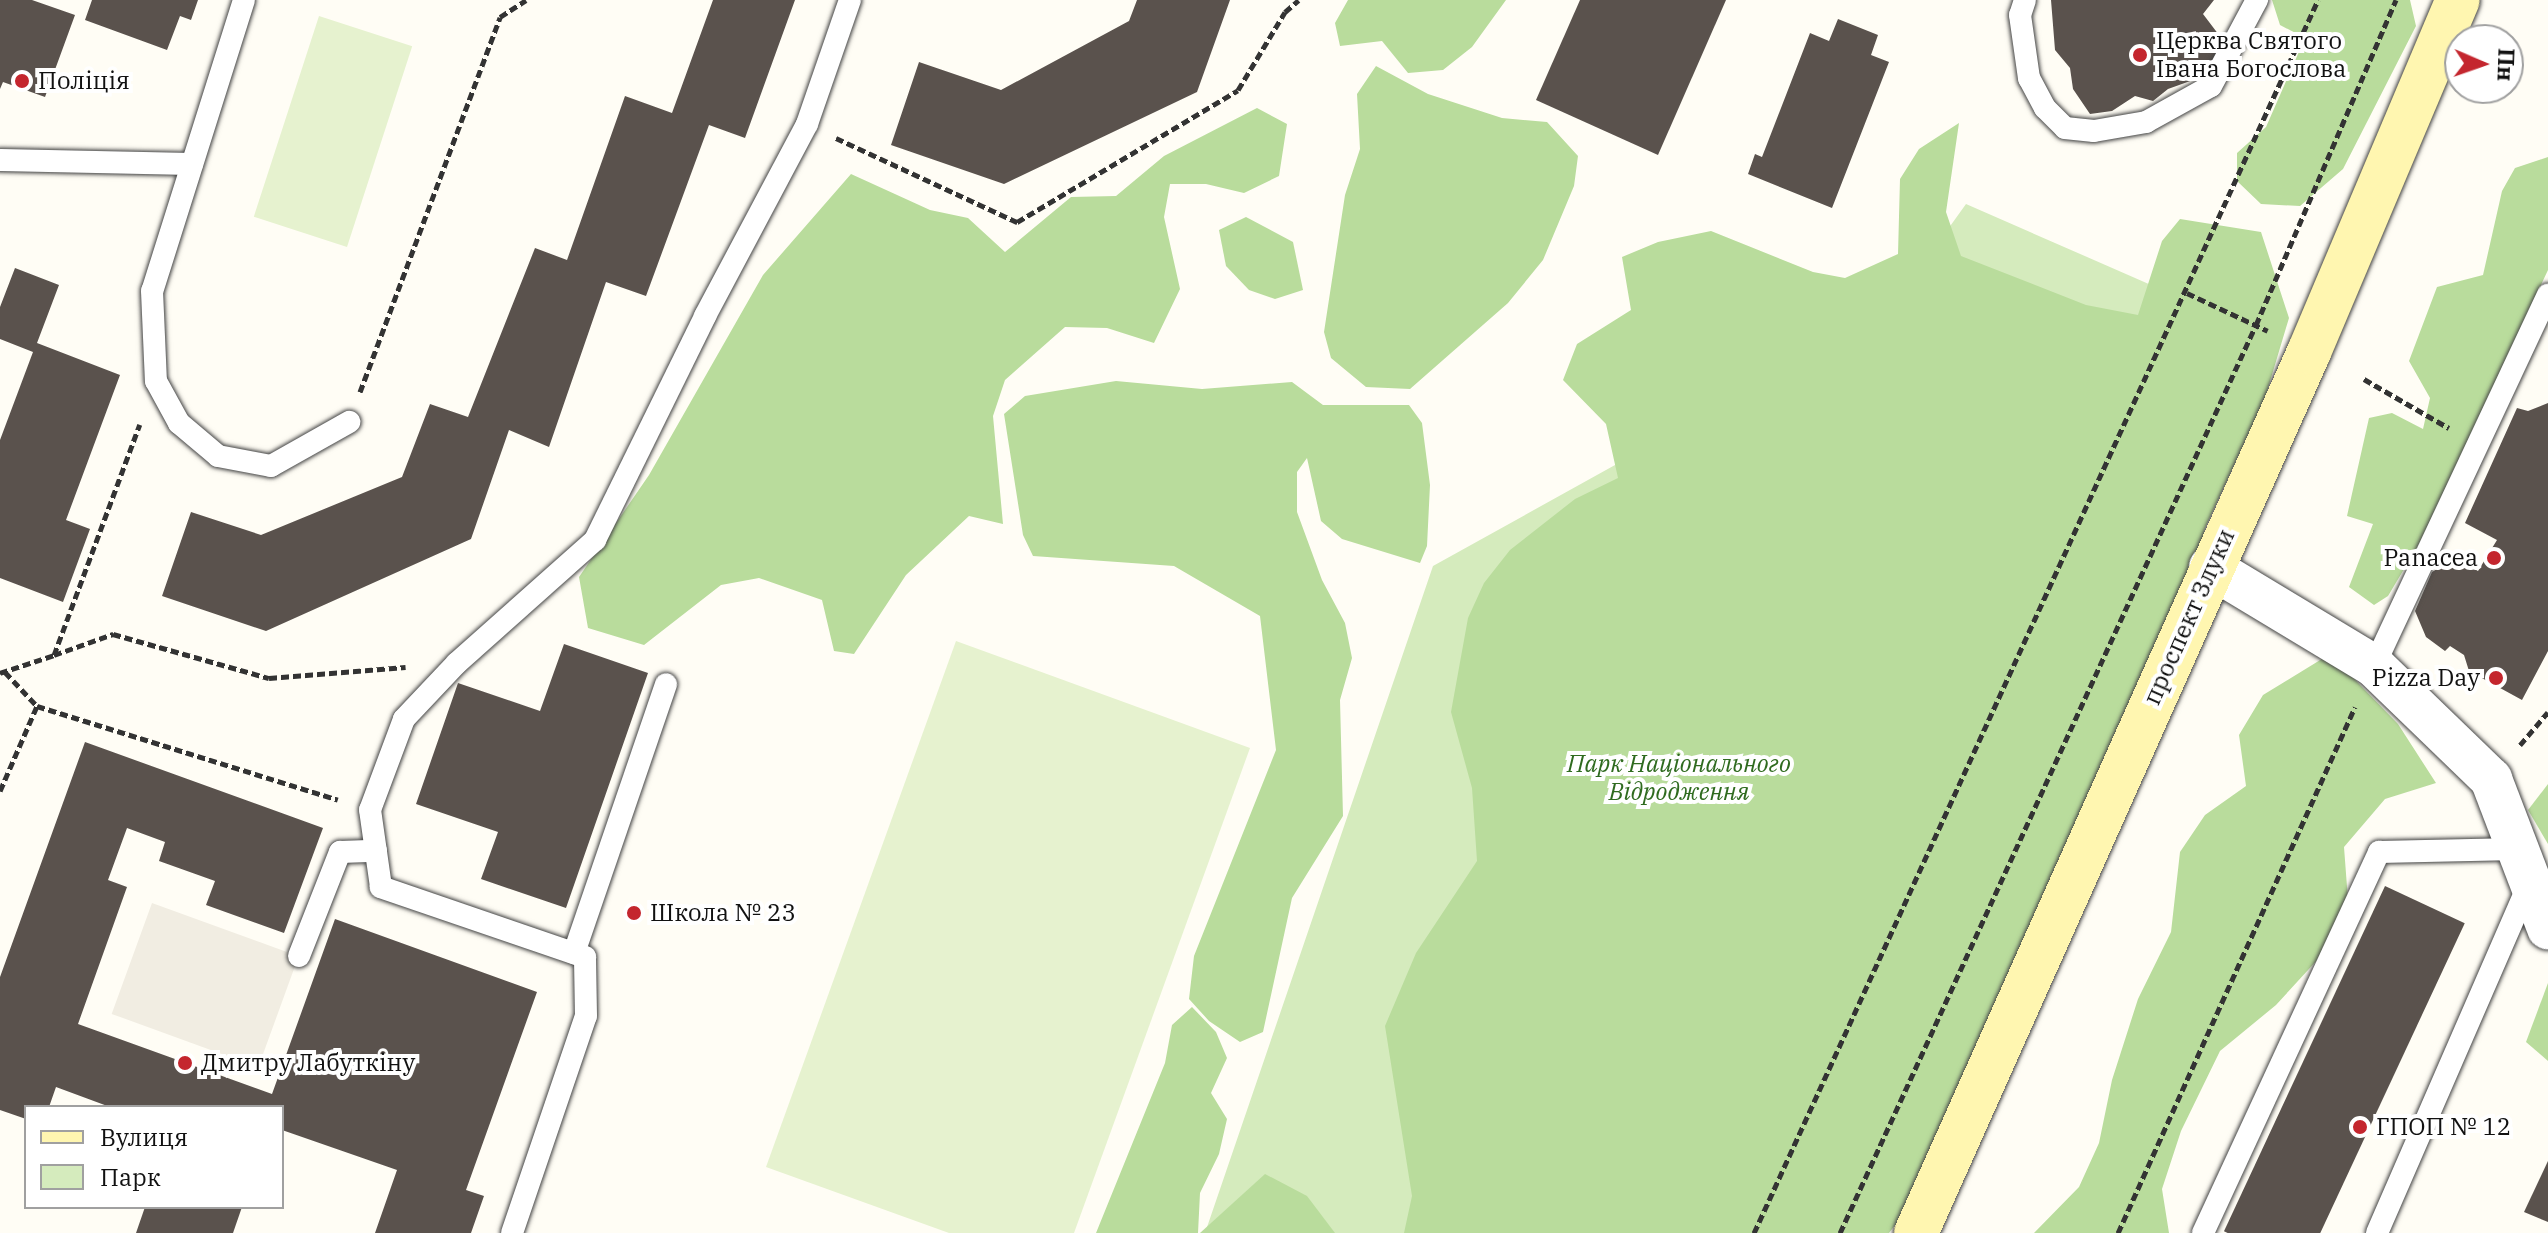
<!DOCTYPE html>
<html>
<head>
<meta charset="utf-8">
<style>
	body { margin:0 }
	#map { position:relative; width:2548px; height:1233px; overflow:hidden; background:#fffdf5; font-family:"IBM Plex Serif",serif }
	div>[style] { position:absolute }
	.green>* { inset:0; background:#d5ebbd }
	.forest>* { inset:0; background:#b9dc9c }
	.pitch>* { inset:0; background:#e6f2cf; transform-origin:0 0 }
	.plaza>* { inset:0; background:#f1ede2; transform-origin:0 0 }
	.building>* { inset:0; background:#5a524d; transform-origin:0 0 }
	.path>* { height:5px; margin-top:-2.5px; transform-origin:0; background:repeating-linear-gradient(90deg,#333 0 8px,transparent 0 12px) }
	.roads { filter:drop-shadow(0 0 2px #444) drop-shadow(0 0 2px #444) }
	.service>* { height:22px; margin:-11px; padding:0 11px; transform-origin:11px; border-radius:11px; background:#fff }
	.minor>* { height:42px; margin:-21px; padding:0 21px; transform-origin:21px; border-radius:21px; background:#fff }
	.secondary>* { height:44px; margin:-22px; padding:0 22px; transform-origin:22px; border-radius:22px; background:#fff6b0 }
	.dots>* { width:22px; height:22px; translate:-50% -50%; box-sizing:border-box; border:4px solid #fff; border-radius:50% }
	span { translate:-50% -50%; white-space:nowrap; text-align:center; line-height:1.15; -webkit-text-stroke:8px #fff; paint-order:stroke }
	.poi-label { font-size:24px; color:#111 }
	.left { translate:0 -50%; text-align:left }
	.right { translate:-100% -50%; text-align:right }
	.street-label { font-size:24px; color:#111 }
	.park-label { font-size:24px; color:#2f6b1f; font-style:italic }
	.legend { position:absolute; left:24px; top:1105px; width:260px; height:104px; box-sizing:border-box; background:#fff; border:2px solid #a0a0a0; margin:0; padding:10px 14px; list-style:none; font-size:24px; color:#111 }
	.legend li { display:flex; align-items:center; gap:16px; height:40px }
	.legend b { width:40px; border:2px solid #a0a0a0 }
	.north { position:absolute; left:2444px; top:24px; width:80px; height:80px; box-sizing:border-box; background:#fff; border:2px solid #a0a0a0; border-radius:50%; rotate:92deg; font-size:22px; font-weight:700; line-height:32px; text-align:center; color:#111 }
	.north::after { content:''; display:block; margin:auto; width:28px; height:36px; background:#c4262e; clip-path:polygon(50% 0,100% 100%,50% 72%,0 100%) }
</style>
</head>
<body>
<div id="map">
	<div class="green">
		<div style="clip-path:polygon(1966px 204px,2215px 313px,1803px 1233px,1205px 1233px,1433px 566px,1887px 314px)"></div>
	</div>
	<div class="forest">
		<div style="clip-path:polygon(1348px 0,1506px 0,1472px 47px,1443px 70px,1408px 73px,1382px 41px,1340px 46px,1335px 23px)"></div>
		<div style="clip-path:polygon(2272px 0,2410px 0,2416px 26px,2343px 169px,2300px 206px,2261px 204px,2237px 181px,2237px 153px,2266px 127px,2305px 38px,2280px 25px)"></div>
		<div style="clip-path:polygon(1376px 66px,1428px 94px,1502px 118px,1547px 122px,1578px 156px,1574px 186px,1543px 260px,1508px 303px,1410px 389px,1366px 387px,1331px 358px,1324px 332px,1345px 195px,1360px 149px,1357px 94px)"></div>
		<div style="clip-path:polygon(1257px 108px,1287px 124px,1279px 176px,1244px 193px,1206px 184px,1170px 184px,1164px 217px,1180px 289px,1154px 343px,1107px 328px,1065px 327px,1005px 380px,993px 416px,1003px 524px,969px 516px,906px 575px,854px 654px,834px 651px,822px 600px,759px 578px,721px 585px,644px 645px,588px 628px,579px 577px,649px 475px,763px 275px,851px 174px,930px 210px,968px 218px,1005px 252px,1071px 197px,1116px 196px,1164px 156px)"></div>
		<div style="clip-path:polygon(1959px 123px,1946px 212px,1961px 256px,2086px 305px,2138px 315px,2162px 241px,2180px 219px,2261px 232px,2289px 318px,2265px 398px,2205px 528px,2192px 585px,1924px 1187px,1889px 1233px,1404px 1233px,1412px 1196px,1385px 1026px,1416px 953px,1477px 861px,1472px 788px,1451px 712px,1468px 618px,1484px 583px,1510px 550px,1575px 499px,1618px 478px,1606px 424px,1563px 380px,1577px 344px,1631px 310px,1622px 257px,1658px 242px,1711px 231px,1813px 272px,1845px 278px,1898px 254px,1900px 179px,1919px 149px)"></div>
		<div style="clip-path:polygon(2548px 157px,2548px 270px,2419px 544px,2388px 596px,2374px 605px,2349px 587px,2373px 524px,2347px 516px,2369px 418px,2392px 413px,2423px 429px,2430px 398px,2409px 361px,2437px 287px,2483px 275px,2502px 191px,2515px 168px)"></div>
		<div style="clip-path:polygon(1246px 217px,1293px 242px,1303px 290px,1275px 299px,1249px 290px,1226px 266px,1219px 230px)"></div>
		<div style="clip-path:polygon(1116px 381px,1202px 389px,1292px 382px,1323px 405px,1409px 405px,1422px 423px,1430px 485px,1427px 546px,1420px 563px,1342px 539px,1321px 521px,1307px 458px,1297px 472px,1297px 512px,1322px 580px,1345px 623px,1352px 658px,1340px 700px,1343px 816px,1292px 898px,1263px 1032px,1240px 1042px,1209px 1021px,1189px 999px,1194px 956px,1276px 750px,1260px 616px,1174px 566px,1033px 556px,1023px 535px,1004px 414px,1025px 396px)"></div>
		<div style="clip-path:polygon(2330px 654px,2398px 724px,2436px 783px,2385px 799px,2344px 847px,2348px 900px,2320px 957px,2276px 1005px,2220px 1051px,2181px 1131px,2162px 1189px,2169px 1233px,2034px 1233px,2079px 1187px,2099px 1143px,2112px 1080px,2138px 999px,2171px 932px,2180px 852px,2205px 815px,2246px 786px,2239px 735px,2263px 695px)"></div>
		<div style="clip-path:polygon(2548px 784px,2548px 844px,2528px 810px)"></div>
		<div style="clip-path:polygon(2548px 983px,2548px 1061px,2526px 1042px)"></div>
		<div style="clip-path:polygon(1192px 1007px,1216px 1032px,1227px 1058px,1211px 1093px,1227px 1119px,1219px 1154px,1200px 1193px,1198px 1233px,1096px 1233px,1165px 1063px,1172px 1025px)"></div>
		<div style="clip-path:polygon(1265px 1174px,1307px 1196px,1335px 1233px,1200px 1233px)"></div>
	</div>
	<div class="pitch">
		<div style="left:319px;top:16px;width:98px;height:211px;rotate:18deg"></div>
		<div style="clip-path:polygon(956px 641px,1250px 748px,1074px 1233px,949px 1233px,766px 1167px)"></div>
	</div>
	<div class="plaza">
		<div style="left:152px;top:903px;width:156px;height:118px;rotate:20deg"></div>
	</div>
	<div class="building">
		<div style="clip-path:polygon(0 0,32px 0,75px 15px,45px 97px,3px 82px,0 89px)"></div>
		<div style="clip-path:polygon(92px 0,198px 0,191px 20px,180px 16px,167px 50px,85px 20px)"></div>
		<div style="clip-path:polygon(713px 0,795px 0,745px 138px,709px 125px,646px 296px,606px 282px,549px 447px,509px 430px,471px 539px,266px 631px,162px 596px,191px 512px,261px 535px,402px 477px,430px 404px,468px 417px,535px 248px,567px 260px,625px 96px,672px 113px)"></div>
		<div style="clip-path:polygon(1137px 0,1230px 0,1197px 92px,1004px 184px,891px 145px,919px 62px,1001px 90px,1129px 21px)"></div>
		<div style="clip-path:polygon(1580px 0,1726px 0,1658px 155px,1536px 100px)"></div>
		<div style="clip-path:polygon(2051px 0,2214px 0,2203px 14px,2222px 39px,2219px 61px,2207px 75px,2168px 89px,2153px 101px,2135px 96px,2112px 111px,2090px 114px,2073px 89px,2070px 68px,2055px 50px)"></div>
		<div style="clip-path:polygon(1838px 19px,1878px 35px,1871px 55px,1889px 62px,1832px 208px,1748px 174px,1755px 154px,1762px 157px,1810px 33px,1829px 41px)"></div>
		<div style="clip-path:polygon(15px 268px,59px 285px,37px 343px,120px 375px,66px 520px,90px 529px,63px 602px,0 578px,0 440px,33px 352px,0 339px,0 307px)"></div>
		<div style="clip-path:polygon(2548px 403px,2548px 651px,2522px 700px,2469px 671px,2464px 655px,2450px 646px,2445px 651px,2426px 637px,2415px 611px,2432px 572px,2455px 558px,2478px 571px,2497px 540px,2465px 523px,2517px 408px,2528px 411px)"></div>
		<div style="clip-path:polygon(564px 644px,648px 673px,566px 908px,481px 879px,498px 832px,416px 804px,458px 683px,540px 711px)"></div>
		<div style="clip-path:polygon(85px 742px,323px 828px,284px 933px,206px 905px,215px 881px,159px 861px,165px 842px,127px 828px,108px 880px,127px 887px,78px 1024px,272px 1094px,335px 919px,537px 992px,466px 1190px,484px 1196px,471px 1233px,375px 1233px,397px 1170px,282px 1130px,282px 1107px,110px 1107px,56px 1087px,49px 1107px,26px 1107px,26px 1119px,0 1110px,0 977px)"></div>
		<div style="left:2385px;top:886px;width:88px;height:381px;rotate:25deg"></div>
		<div style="clip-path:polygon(2548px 1161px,2548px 1222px,2524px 1212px)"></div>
		<div style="clip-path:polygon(145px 1207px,242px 1207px,233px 1233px,136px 1233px)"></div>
	</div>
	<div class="path">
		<div style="left:836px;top:138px;width:200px;rotate:24.9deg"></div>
		<div style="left:1017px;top:222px;width:257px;rotate:-30.8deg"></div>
		<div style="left:1238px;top:90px;width:91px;rotate:-58.9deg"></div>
		<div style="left:1285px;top:12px;width:18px;rotate:-41deg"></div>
		<div style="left:2187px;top:293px;width:89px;rotate:25.1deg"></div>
		<div style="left:2364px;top:379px;width:98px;rotate:30deg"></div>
		<div style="left:360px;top:392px;width:400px;rotate:-69.5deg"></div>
		<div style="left:500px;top:17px;width:31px;rotate:-33deg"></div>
		<div style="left:54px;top:655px;width:63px;rotate:-19.6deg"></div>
		<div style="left:113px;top:634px;width:162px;rotate:15.8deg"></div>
		<div style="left:269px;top:678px;width:137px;rotate:-4.6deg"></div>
		<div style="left:5px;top:672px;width:47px;rotate:46.7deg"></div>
		<div style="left:37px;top:706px;width:315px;rotate:17.3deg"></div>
		<div style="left:0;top:673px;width:57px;rotate:-18.4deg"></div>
		<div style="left:54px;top:655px;width:246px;rotate:-69.6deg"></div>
		<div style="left:2520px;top:745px;width:43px;rotate:-49.7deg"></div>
		<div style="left:0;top:791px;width:93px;rotate:-66.5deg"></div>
		<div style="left:1754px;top:1233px;width:1356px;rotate:-65.42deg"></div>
		<div style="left:1840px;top:1233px;width:999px;rotate:-65.39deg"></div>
		<div style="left:2256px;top:325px;width:354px;rotate:-66.7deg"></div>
		<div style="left:2118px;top:1233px;width:577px;rotate:-65.75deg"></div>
	</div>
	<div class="roads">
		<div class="service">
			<div style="left:244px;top:0;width:305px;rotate:107.5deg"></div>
			<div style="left:152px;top:291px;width:90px;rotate:87.5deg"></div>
			<div style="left:156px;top:381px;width:48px;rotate:61.3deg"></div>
			<div style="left:179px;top:423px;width:51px;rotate:40.2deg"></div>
			<div style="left:218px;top:456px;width:54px;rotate:10.7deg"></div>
			<div style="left:271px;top:466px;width:90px;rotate:-29.4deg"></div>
			<div style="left:2025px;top:0;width:16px;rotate:108deg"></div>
			<div style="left:2020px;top:15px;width:64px;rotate:81.9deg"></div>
			<div style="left:2029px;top:78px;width:34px;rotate:62deg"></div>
			<div style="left:2045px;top:108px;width:28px;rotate:45deg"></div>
			<div style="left:2065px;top:128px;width:29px;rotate:6deg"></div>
			<div style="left:2094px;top:131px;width:53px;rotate:-9.8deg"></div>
			<div style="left:2146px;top:122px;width:74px;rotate:-29deg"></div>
			<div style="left:2211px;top:86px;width:98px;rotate:-61.9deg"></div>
			<div style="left:0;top:160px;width:192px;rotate:1.2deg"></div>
			<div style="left:2374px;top:666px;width:410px;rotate:-64.9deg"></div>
			<div style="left:574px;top:953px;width:284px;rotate:-71.1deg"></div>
			<div style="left:299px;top:956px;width:112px;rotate:-68.5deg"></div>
			<div style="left:340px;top:852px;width:36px;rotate:-2deg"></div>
			<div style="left:512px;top:1233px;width:229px;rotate:-71.2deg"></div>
			<div style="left:586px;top:1016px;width:59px;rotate:-91deg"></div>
			<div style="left:585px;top:957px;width:216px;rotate:-161.1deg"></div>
			<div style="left:381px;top:887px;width:78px;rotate:-98.1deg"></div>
			<div style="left:370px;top:810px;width:97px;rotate:-69.5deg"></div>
			<div style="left:404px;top:719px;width:77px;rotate:-46.6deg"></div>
			<div style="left:457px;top:663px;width:185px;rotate:-41.7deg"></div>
			<div style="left:595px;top:540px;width:250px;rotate:-63.8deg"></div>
			<div style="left:705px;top:316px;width:217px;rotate:-62deg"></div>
			<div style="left:807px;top:124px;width:131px;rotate:-70.9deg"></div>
			<div style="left:2203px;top:1233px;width:420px;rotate:-65.2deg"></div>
			<div style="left:2379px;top:852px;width:138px;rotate:-1.2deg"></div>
			<div style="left:2377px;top:1233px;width:381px;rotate:-66.5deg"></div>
		</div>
		<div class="minor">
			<div style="left:2210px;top:567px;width:192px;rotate:31.1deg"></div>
			<div style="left:2374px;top:666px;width:163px;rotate:44deg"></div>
			<div style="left:2491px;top:779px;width:160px;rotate:69.1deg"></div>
		</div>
		<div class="secondary">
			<div style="left:1916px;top:1233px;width:965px;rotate:-65.96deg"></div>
			<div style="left:2309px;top:352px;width:382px;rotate:-67.1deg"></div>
		</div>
	</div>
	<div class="dots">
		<div style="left:2140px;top:55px;background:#c4262e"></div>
		<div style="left:22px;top:81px;background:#c4262e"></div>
		<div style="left:2494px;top:558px;background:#c4262e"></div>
		<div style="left:2496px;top:678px;background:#c4262e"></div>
		<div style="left:634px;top:913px;background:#c4262e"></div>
		<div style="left:185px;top:1063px;background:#c4262e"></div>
		<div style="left:2360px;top:1127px;background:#c4262e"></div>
	</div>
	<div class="poi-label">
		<span class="left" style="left:2156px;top:55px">Церква Святого<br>Івана Богослова</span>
		<span class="left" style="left:38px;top:81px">Поліція</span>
		<span class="right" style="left:2478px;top:558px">Panacea</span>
		<span class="right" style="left:2480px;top:678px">Pizza Day</span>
		<span class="left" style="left:650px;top:913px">Школа № 23</span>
		<span class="left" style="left:201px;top:1063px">Дмитру Лабуткіну</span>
		<span class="left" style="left:2376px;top:1127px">ГПОП № 12</span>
	</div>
	<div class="street-label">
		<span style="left:2189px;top:617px;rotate:-66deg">проспект Злуки</span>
	</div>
	<div class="park-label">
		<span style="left:1679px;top:778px">Парк Національного<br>Відродження</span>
	</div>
	<ul class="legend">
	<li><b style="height:10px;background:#fff6b0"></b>Вулиця</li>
	<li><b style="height:22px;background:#d5ebbd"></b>Парк</li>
	</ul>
	<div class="north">Пн</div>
</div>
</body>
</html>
